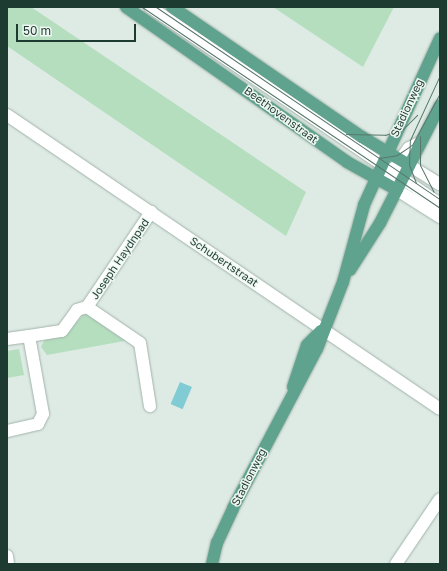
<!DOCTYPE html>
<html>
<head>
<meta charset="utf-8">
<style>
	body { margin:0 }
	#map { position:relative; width:447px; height:571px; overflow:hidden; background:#deebe4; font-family:"Golos Text",sans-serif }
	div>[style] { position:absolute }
	.green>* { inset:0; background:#b4debe }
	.water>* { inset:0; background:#81cbd4; transform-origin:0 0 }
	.roads { filter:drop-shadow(0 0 1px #a1b3ab) drop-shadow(0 0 1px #a1b3ab) }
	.minor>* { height:12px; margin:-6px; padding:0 6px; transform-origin:6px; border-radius:6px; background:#fff }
	.major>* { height:12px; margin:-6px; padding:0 6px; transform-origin:6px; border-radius:6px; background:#5fa38f }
	.tram>* { height:1px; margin:-0.5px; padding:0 0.5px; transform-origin:0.5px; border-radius:0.5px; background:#58776d }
	span { translate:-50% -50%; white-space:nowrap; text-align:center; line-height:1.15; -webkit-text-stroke:3px #eef7f2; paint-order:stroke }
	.street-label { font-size:11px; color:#1e3b32 }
	.frame { position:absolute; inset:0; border:8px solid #1e3b32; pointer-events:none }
	.scale { position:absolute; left:16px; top:24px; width:120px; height:18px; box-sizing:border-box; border:2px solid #1e3b32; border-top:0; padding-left:5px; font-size:12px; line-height:14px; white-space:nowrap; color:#1e3b32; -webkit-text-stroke:3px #eef7f2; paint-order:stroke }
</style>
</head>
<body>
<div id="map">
	<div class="green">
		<div style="clip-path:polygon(7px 7px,31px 7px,306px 192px,286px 236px,7px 46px)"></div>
		<div style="clip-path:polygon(273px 7px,394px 7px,363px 67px)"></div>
		<div style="clip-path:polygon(90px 313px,130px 340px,47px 355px,41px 347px,45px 339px,65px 334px,83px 315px)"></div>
		<div style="clip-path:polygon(19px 349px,24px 375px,7px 378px,7px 351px)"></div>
	</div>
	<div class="water">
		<div style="left:180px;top:382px;width:13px;height:24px;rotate:23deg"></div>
	</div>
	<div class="roads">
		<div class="minor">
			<div style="left:150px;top:7px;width:351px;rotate:34.2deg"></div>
			<div style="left:7px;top:115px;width:523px;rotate:34.18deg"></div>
			<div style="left:409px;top:165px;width:36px;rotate:32deg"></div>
			<div style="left:384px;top:175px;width:9px;rotate:-21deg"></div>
			<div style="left:392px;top:172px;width:29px;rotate:-55deg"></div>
			<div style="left:409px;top:148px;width:13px;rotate:-27deg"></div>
			<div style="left:394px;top:181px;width:9px;rotate:72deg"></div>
			<div style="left:397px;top:190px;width:51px;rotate:32.1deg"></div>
			<div style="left:87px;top:307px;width:64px;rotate:34.2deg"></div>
			<div style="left:140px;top:343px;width:64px;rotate:81deg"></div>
			<div style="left:29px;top:336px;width:33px;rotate:-9deg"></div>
			<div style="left:62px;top:331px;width:26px;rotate:-54deg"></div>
			<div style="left:77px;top:310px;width:10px;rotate:-17deg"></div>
			<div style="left:87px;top:307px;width:115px;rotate:-56deg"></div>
			<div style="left:7px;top:339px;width:22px;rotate:-8deg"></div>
			<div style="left:29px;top:336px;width:79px;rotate:79.8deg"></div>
			<div style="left:43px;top:414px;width:11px;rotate:117deg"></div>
			<div style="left:38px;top:424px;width:32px;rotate:167deg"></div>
			<div style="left:7px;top:556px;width:8px;rotate:83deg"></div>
			<div style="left:396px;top:564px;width:78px;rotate:-55.9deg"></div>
		</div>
		<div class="major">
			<div style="left:126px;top:7px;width:270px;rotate:35deg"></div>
			<div style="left:347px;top:162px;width:57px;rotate:29.2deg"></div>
			<div style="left:172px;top:7px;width:230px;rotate:34.4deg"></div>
			<div style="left:362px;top:137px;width:55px;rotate:30.8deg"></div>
			<div style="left:350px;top:270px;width:56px;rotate:-57.4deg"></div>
			<div style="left:380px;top:223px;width:132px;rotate:-63deg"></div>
			<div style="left:293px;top:387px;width:44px;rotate:-71.6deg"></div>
			<div style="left:307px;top:345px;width:20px;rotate:-45deg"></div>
			<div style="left:212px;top:564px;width:22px;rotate:-77deg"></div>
			<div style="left:217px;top:543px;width:38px;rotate:-65deg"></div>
			<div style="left:233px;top:508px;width:180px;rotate:-62.2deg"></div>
			<div style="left:317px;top:349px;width:72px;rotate:-68.8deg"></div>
			<div style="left:343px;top:282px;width:80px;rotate:-74.7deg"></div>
			<div style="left:364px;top:205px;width:183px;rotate:-65.5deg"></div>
		</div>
	</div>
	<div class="tram">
		<div style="left:142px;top:7px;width:359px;rotate:34deg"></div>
		<div style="left:156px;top:7px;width:343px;rotate:34.1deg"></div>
		<div style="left:346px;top:134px;width:39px;rotate:1deg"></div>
		<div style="left:385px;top:135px;width:19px;rotate:-18deg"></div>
		<div style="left:403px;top:129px;width:20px;rotate:-45deg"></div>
		<div style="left:420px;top:136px;width:29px;rotate:90deg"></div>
		<div style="left:420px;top:165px;width:30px;rotate:63deg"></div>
		<div style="left:379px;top:158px;width:18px;rotate:-9deg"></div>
		<div style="left:397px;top:155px;width:18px;rotate:-34deg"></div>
		<div style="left:412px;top:145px;width:59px;rotate:-61.7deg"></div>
		<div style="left:416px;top:183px;width:19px;rotate:-111deg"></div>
		<div style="left:409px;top:165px;width:25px;rotate:-88deg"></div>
		<div style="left:410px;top:140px;width:72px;rotate:-65.2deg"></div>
	</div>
	<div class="street-label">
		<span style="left:407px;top:108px;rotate:-65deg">Stadionweg</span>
		<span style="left:281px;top:115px;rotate:36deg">Beethovenstraat</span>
		<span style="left:120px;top:259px;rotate:-56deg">Joseph Haydnpad</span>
		<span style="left:224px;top:262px;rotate:34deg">Schubertstraat</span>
		<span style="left:249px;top:477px;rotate:-63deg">Stadionweg</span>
	</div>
	<div class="frame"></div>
	<div class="scale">50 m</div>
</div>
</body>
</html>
